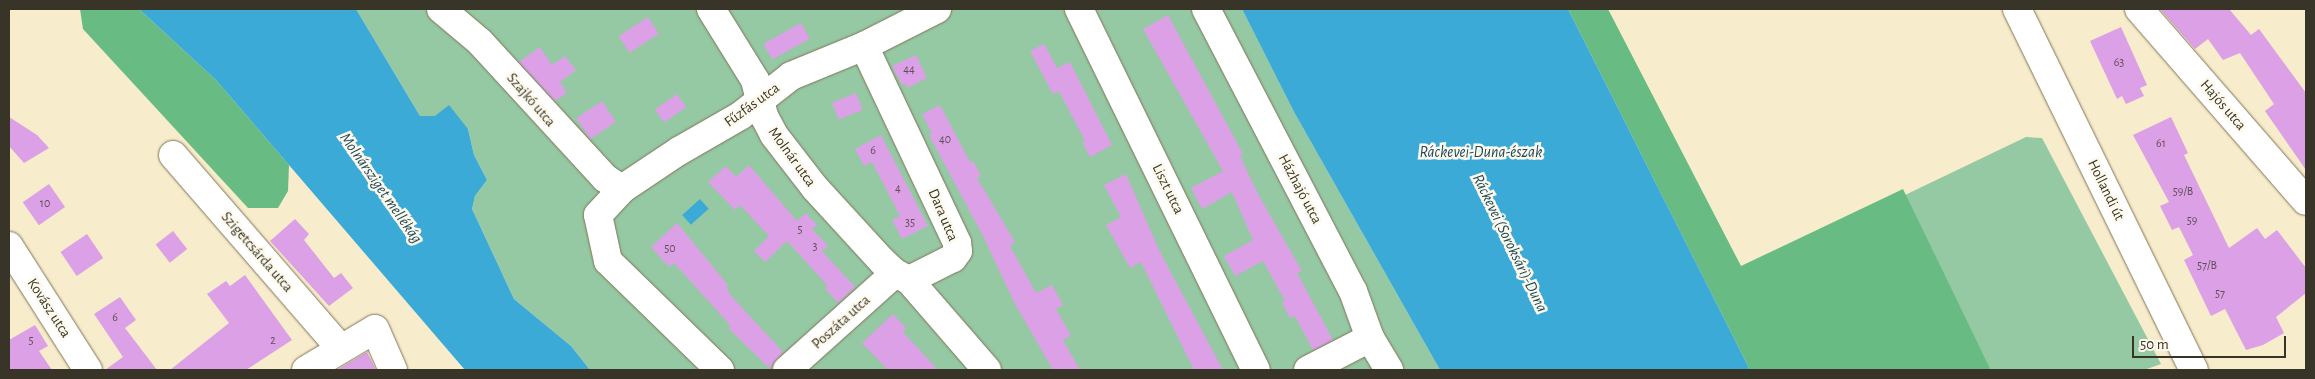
<!DOCTYPE html>
<html>
<head>
<meta charset="utf-8">
<style>
	body { margin:0 }
	#map { position:relative; width:2315px; height:379px; overflow:hidden; background:#f7eccb; font-family:"Alegreya Sans",sans-serif }
	div>[style] { position:absolute }
	.green>* { inset:0; background:#95c9a3 }
	.forest>* { inset:0; background:#68bc83 }
	.water>* { inset:0; background:#3caad6; transform-origin:0 0 }
	.building>* { inset:0; background:#dca0e6; transform-origin:0 0 }
	.roads { filter:drop-shadow(0 0 1px #807659) drop-shadow(0 0 1px #807659) }
	.minor>* { height:28px; margin:-14px; padding:0 14px; transform-origin:14px; border-radius:14px; background:#fff }
	span { translate:-50% -50%; white-space:nowrap; text-align:center; line-height:1.15; -webkit-text-stroke:5px #fdf9ec; paint-order:stroke }
	.number-label { font-size:12px; color:#614f57 }
	.number-label span { -webkit-text-stroke-width:0 }
	.street-label { font-size:15px; color:#383427 }
	.water-label { font-size:16px; color:#1c495c; font-style:italic }
	.frame { position:absolute; inset:0; border:10px solid #383427; pointer-events:none }
	.scale { position:absolute; left:2132px; top:336px; width:154px; height:22px; box-sizing:border-box; border:2px solid #383427; border-top:0; padding-left:6px; font-size:15px; line-height:18px; white-space:nowrap; color:#383427; -webkit-text-stroke:4px #fdf9ec; paint-order:stroke }
</style>
</head>
<body>
<div id="map">
	<div class="green">
		<div style="clip-path:polygon(356px 9px,1242px 9px,1294px 112px,1440px 370px,590px 370px,571px 346px,514px 299px,472px 209px,475px 196px,487px 180px,474px 155px,468px 129px,435px 116px,420px 116px)"></div>
		<div style="clip-path:polygon(2026px 137px,2042px 138px,2161px 364px,2144px 370px,1991px 370px,1905px 195px)"></div>
	</div>
	<div class="forest">
		<div style="clip-path:polygon(80px 9px,139px 9px,216px 80px,289px 165px,288px 191px,278px 208px,248px 208px,83px 29px)"></div>
		<div style="clip-path:polygon(1568px 9px,1608px 9px,1741px 266px,1903px 189px,1991px 370px,1750px 370px)"></div>
	</div>
	<div class="water">
		<div style="clip-path:polygon(139px 9px,356px 9px,420px 116px,435px 116px,449px 105px,468px 129px,474px 155px,487px 180px,475px 196px,472px 209px,514px 299px,571px 346px,590px 370px,465px 370px,216px 80px)"></div>
		<div style="clip-path:polygon(1242px 9px,1568px 9px,1750px 370px,1440px 370px,1294px 112px)"></div>
		<div style="left:700px;top:199px;width:13px;height:24px;rotate:48deg"></div>
	</div>
	<div class="building">
		<div style="clip-path:polygon(2160px 9px,2229px 9px,2251px 35px,2259px 29px,2306px 93px,2306px 170px,2265px 111px,2274px 104px,2240px 53px,2223px 60px,2208px 39px,2195px 49px)"></div>
		<div style="clip-path:polygon(1168px 15px,1243px 154px,1240px 156px,1258px 194px,1302px 271px,1297px 273px,1333px 340px,1313px 350px,1295px 316px,1290px 318px,1282px 303px,1285px 301px,1263px 261px,1235px 276px,1224px 256px,1253px 240px,1232px 192px,1202px 209px,1191px 188px,1223px 171px,1143px 29px)"></div>
		<div style="left:648px;top:17px;width:20px;height:35px;rotate:57deg"></div>
		<div style="left:801px;top:23px;width:18px;height:43px;rotate:61deg"></div>
		<div style="clip-path:polygon(2121px 27px,2147px 85px,2140px 88px,2144px 96px,2126px 104px,2122px 96px,2117px 99px,2090px 41px)"></div>
		<div style="clip-path:polygon(1044px 44px,1057px 68px,1070px 62px,1112px 145px,1090px 157px,1082px 142px,1085px 141px,1059px 91px,1053px 94px,1030px 51px)"></div>
		<div style="clip-path:polygon(540px 47px,552px 65px,565px 56px,576px 70px,560px 82px,567px 93px,555px 101px,519px 62px)"></div>
		<div style="clip-path:polygon(916px 55px,927px 78px,907px 88px,905px 83px,902px 85px,892px 66px)"></div>
		<div style="left:856px;top:93px;width:18px;height:26px;rotate:68deg"></div>
		<div style="left:677px;top:94px;width:16px;height:27px;rotate:55deg"></div>
		<div style="left:602px;top:101px;width:25px;height:31px;rotate:56deg"></div>
		<div style="clip-path:polygon(940px 105px,970px 162px,973px 161px,981px 176px,977px 178px,1015px 242px,1010px 246px,1036px 293px,1052px 285px,1063px 305px,1056px 309px,1071px 336px,1063px 340px,1080px 370px,1053px 370px,1015px 304px,983px 236px,929px 135px,932px 134px,922px 114px)"></div>
		<div style="clip-path:polygon(9px 117px,37px 135px,49px 148px,24px 163px,9px 146px)"></div>
		<div style="clip-path:polygon(2171px 117px,2188px 153px,2184px 155px,2229px 248px,2257px 228px,2265px 239px,2277px 230px,2306px 268px,2306px 293px,2276px 317px,2284px 333px,2263px 345px,2246px 350px,2225px 309px,2211px 316px,2184px 260px,2193px 255px,2179px 227px,2172px 230px,2160px 206px,2169px 202px,2133px 135px)"></div>
		<div style="clip-path:polygon(881px 135px,928px 226px,902px 239px,892px 220px,900px 216px,872px 162px,864px 166px,855px 149px)"></div>
		<div style="clip-path:polygon(749px 165px,797px 221px,806px 213px,817px 225px,812px 229px,828px 246px,822px 251px,855px 287px,838px 303px,825px 288px,827px 285px,787px 241px,765px 262px,754px 251px,769px 236px,740px 205px,735px 210px,708px 182px,726px 166px,736px 177px)"></div>
		<div style="clip-path:polygon(1126px 174px,1160px 252px,1223px 370px,1194px 370px,1141px 262px,1130px 268px,1106px 225px,1121px 217px,1104px 185px)"></div>
		<div style="left:49px;top:184px;width:28px;height:32px;rotate:55deg"></div>
		<div style="clip-path:polygon(295px 219px,309px 234px,304px 240px,334px 278px,341px 273px,353px 288px,329px 306px,270px 241px)"></div>
		<div style="clip-path:polygon(677px 223px,728px 285px,726px 287px,732px 297px,783px 352px,769px 368px,728px 328px,731px 326px,674px 263px,669px 267px,651px 247px)"></div>
		<div style="left:173px;top:231px;width:23px;height:22px;rotate:52deg"></div>
		<div style="left:87px;top:234px;width:29px;height:32px;rotate:56deg"></div>
		<div style="clip-path:polygon(245px 275px,292px 340px,246px 370px,170px 370px,229px 323px,207px 294px,226px 281px,230px 286px)"></div>
		<div style="clip-path:polygon(120px 297px,136px 320px,125px 328px,157px 370px,105px 370px,123px 357px,94px 314px)"></div>
		<div style="clip-path:polygon(893px 314px,906px 328px,903px 332px,938px 370px,888px 370px,862px 343px)"></div>
		<div style="clip-path:polygon(35px 325px,48px 346px,39px 351px,52px 370px,9px 370px,9px 340px)"></div>
		<div style="clip-path:polygon(367px 352px,376px 370px,337px 370px)"></div>
	</div>
	<div class="roads">
		<div class="minor">
			<div style="left:441px;top:9px;width:51px;rotate:40.2deg"></div>
			<div style="left:480px;top:42px;width:185px;rotate:47.4deg"></div>
			<div style="left:605px;top:178px;width:20px;rotate:33deg"></div>
			<div style="left:711px;top:9px;width:84px;rotate:58.2deg"></div>
			<div style="left:755px;top:80px;width:37px;rotate:76deg"></div>
			<div style="left:764px;top:116px;width:21px;rotate:62deg"></div>
			<div style="left:774px;top:135px;width:67px;rotate:52.3deg"></div>
			<div style="left:815px;top:188px;width:99px;rotate:47.5deg"></div>
			<div style="left:882px;top:261px;width:18px;rotate:43deg"></div>
			<div style="left:895px;top:273px;width:16px;rotate:27deg"></div>
			<div style="left:909px;top:280px;width:119px;rotate:49.1deg"></div>
			<div style="left:1079px;top:9px;width:402px;rotate:63.9deg"></div>
			<div style="left:1206px;top:9px;width:318px;rotate:62.5deg"></div>
			<div style="left:1353px;top:291px;width:50px;rotate:70.1deg"></div>
			<div style="left:1370px;top:338px;width:37px;rotate:59deg"></div>
			<div style="left:2017px;top:9px;width:402px;rotate:63.9deg"></div>
			<div style="left:2139px;top:9px;width:254px;rotate:49deg"></div>
			<div style="left:864px;top:46px;width:218px;rotate:64.7deg"></div>
			<div style="left:957px;top:243px;width:8px;rotate:83deg"></div>
			<div style="left:958px;top:251px;width:9px;rotate:126deg"></div>
			<div style="left:953px;top:258px;width:49px;rotate:153.4deg"></div>
			<div style="left:173px;top:155px;width:255px;rotate:49.1deg"></div>
			<div style="left:9px;top:246px;width:147px;rotate:57.5deg"></div>
			<div style="left:306px;top:370px;width:80px;rotate:-30.7deg"></div>
			<div style="left:375px;top:329px;width:45px;rotate:66.3deg"></div>
			<div style="left:720px;top:370px;width:156px;rotate:-135.8deg"></div>
			<div style="left:608px;top:261px;width:47px;rotate:-102.3deg"></div>
			<div style="left:598px;top:215px;width:35px;rotate:-47deg"></div>
			<div style="left:622px;top:189px;width:69px;rotate:-33.7deg"></div>
			<div style="left:679px;top:151px;width:70px;rotate:-29.8deg"></div>
			<div style="left:740px;top:116px;width:65px;rotate:-38.1deg"></div>
			<div style="left:791px;top:76px;width:79px;rotate:-22.3deg"></div>
			<div style="left:864px;top:46px;width:82px;rotate:-26.9deg"></div>
			<div style="left:787px;top:370px;width:145px;rotate:-41.9deg"></div>
			<div style="left:1308px;top:370px;width:70px;rotate:-27.3deg"></div>
		</div>
	</div>
	<div class="number-label">
		<span style="left:2119px;top:63px">63</span>
		<span style="left:909px;top:70px">44</span>
		<span style="left:945px;top:140px">40</span>
		<span style="left:2161px;top:144px">61</span>
		<span style="left:873px;top:151px">6</span>
		<span style="left:898px;top:189px">4</span>
		<span style="left:2183px;top:192px">59/B</span>
		<span style="left:45px;top:204px">10</span>
		<span style="left:2192px;top:221px">59</span>
		<span style="left:910px;top:223px">35</span>
		<span style="left:800px;top:230px">5</span>
		<span style="left:815px;top:247px">3</span>
		<span style="left:670px;top:249px">50</span>
		<span style="left:2207px;top:266px">57/B</span>
		<span style="left:2220px;top:294px">57</span>
		<span style="left:115px;top:318px">6</span>
		<span style="left:31px;top:341px">5</span>
		<span style="left:273px;top:341px">2</span>
	</div>
	<div class="street-label">
		<span style="left:531px;top:100px;rotate:49deg">Szajkó utca</span>
		<span style="left:752px;top:105px;rotate:-36deg">Fűzfás utca</span>
		<span style="left:2223px;top:105px;rotate:49deg">Hajós utca</span>
		<span style="left:792px;top:157px;rotate:54deg">Molnár utca</span>
		<span style="left:1168px;top:189px;rotate:64deg">Liszt utca</span>
		<span style="left:1300px;top:189px;rotate:62deg">Házhajó utca</span>
		<span style="left:2106px;top:190px;rotate:64deg">Hollandi út</span>
		<span style="left:943px;top:215px;rotate:67deg">Dara utca</span>
		<span style="left:257px;top:252px;rotate:49deg">Szigetcsárda utca</span>
		<span style="left:49px;top:308px;rotate:57deg">Kovász utca</span>
		<span style="left:841px;top:322px;rotate:-42deg">Poszáta utca</span>
	</div>
	<div class="water-label">
		<span style="left:1481px;top:152px">Ráckevei-Duna-észak</span>
		<span style="left:381px;top:188px;rotate:55deg">Molnársziget mellékág</span>
		<span style="left:1510px;top:243px;rotate:64deg">Ráckevei (Soroksári)-Duna</span>
	</div>
	<div class="frame"></div>
	<div class="scale">50 m</div>
</div>
</body>
</html>
